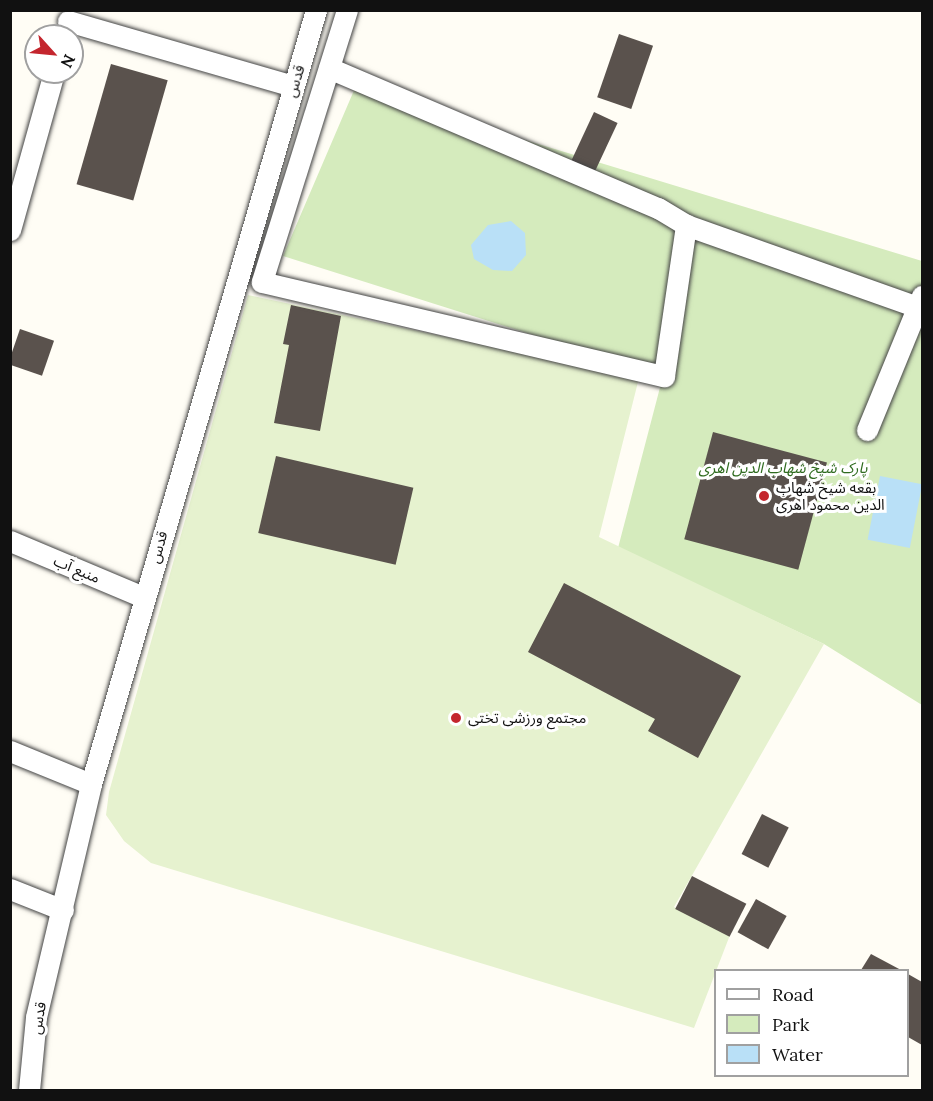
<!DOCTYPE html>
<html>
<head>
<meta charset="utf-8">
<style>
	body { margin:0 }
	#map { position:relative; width:933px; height:1101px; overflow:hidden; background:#fffdf5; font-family:Lora,"Noto Sans Arabic",serif }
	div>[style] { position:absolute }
	.green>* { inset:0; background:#d5ebbd }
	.pitch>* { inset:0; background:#e6f2cf }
	.water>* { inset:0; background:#b9e0f7; transform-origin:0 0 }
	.building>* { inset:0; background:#5a524d; transform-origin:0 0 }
	.roads { filter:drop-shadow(0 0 2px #444) drop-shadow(0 0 2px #444) }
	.minor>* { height:21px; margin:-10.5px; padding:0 10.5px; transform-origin:10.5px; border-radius:10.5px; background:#fff }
	.dots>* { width:16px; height:16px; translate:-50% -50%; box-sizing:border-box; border:3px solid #fff; border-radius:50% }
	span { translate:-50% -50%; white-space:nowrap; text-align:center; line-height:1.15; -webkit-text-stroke:6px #fff; paint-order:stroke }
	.street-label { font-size:15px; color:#111 }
	.park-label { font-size:15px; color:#2f6b1f; font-style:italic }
	.poi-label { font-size:15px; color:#111 }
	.left { translate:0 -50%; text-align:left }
	.frame { position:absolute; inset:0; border:12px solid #111; pointer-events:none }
	.legend { position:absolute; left:714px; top:969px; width:195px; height:108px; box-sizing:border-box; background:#fff; border:2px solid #a0a0a0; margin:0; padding:8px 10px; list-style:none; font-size:18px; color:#111 }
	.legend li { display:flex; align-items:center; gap:12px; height:30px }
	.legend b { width:30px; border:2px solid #a0a0a0 }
	.north { position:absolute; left:24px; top:24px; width:60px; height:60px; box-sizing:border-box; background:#fff; border:2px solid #a0a0a0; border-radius:50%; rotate:117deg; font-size:16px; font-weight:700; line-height:24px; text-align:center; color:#111 }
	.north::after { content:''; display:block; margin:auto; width:21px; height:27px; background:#c4262e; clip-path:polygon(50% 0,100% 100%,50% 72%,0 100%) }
</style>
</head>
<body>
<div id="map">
	<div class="green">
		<div style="clip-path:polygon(355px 88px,922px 261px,922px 705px,824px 644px,618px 548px,663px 376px,283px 256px)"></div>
	</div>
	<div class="pitch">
		<div style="clip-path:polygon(248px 295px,639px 378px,599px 537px,824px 644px,674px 907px,730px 935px,694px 1028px,151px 863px,124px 841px,106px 815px,109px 792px)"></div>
	</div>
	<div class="water">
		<div style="clip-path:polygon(511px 221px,525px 233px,526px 255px,512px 271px,493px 270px,474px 259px,471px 245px,488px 225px)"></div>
		<div style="left:880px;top:476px;width:43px;height:65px;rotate:11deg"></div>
	</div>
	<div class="building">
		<div style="left:619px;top:34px;width:36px;height:67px;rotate:19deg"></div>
		<div style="left:111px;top:64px;width:59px;height:125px;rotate:16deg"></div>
		<div style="left:594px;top:112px;width:26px;height:60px;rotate:25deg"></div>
		<div style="clip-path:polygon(291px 305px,341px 316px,320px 431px,274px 423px,289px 345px,283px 344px)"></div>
		<div style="left:20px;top:329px;width:36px;height:37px;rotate:19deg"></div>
		<div style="left:713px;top:432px;width:118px;height:111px;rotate:15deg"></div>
		<div style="left:276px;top:456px;width:141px;height:79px;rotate:13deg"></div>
		<div style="clip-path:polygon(564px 583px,741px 676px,698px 758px,648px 731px,655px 719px,528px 652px)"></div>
		<div style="left:762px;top:814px;width:30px;height:45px;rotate:27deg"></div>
		<div style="left:692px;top:876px;width:61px;height:37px;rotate:27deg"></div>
		<div style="left:756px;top:899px;width:35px;height:38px;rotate:29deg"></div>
		<div style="clip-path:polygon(871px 954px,901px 970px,861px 970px)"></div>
		<div style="clip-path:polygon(908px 974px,922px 982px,922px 1045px,908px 1037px)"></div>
	</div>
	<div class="roads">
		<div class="minor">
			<div style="left:347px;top:10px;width:285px;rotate:107.4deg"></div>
			<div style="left:262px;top:282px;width:413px;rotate:13.2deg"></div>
			<div style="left:664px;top:376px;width:153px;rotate:-81.7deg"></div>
			<div style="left:68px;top:21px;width:234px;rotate:16.1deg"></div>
			<div style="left:329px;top:68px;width:358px;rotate:23.1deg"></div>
			<div style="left:658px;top:208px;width:33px;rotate:31deg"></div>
			<div style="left:686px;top:225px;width:246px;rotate:19.5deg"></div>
			<div style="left:10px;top:230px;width:164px;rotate:-74.4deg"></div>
			<div style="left:867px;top:430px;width:145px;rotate:-67.7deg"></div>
			<div style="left:10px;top:541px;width:144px;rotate:22.8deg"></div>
			<div style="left:10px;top:751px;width:87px;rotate:22.2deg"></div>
			<div style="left:10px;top:889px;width:57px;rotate:21.6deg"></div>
			<div style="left:29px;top:1090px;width:73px;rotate:-84.5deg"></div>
			<div style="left:36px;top:1017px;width:239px;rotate:-76.7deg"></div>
			<div style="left:91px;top:784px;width:806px;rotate:-73.79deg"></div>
		</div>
	</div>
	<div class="dots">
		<div style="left:764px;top:496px;background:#c4262e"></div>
		<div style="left:456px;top:718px;background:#c4262e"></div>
	</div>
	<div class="street-label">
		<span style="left:295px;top:81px;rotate:-73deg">قدس</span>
		<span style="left:158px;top:547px;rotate:-74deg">قدس</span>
		<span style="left:77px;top:569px;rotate:23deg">منبع آب</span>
		<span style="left:38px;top:1018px;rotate:-80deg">قدس</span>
	</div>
	<div class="park-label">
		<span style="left:783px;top:468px">پارک شیخ شهاب الدین اهری</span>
	</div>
	<div class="poi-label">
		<span class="left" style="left:776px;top:496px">بقعه شیخ شهاب<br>الدین محمود اهرى</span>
		<span class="left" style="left:468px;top:718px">مجتمع ورزشی تختی</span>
	</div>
	<div class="frame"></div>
	<ul class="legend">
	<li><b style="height:8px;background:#fff"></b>Road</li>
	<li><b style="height:16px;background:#d5ebbd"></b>Park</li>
	<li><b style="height:16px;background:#b9e0f7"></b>Water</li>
	</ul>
	<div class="north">N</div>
</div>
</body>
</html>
